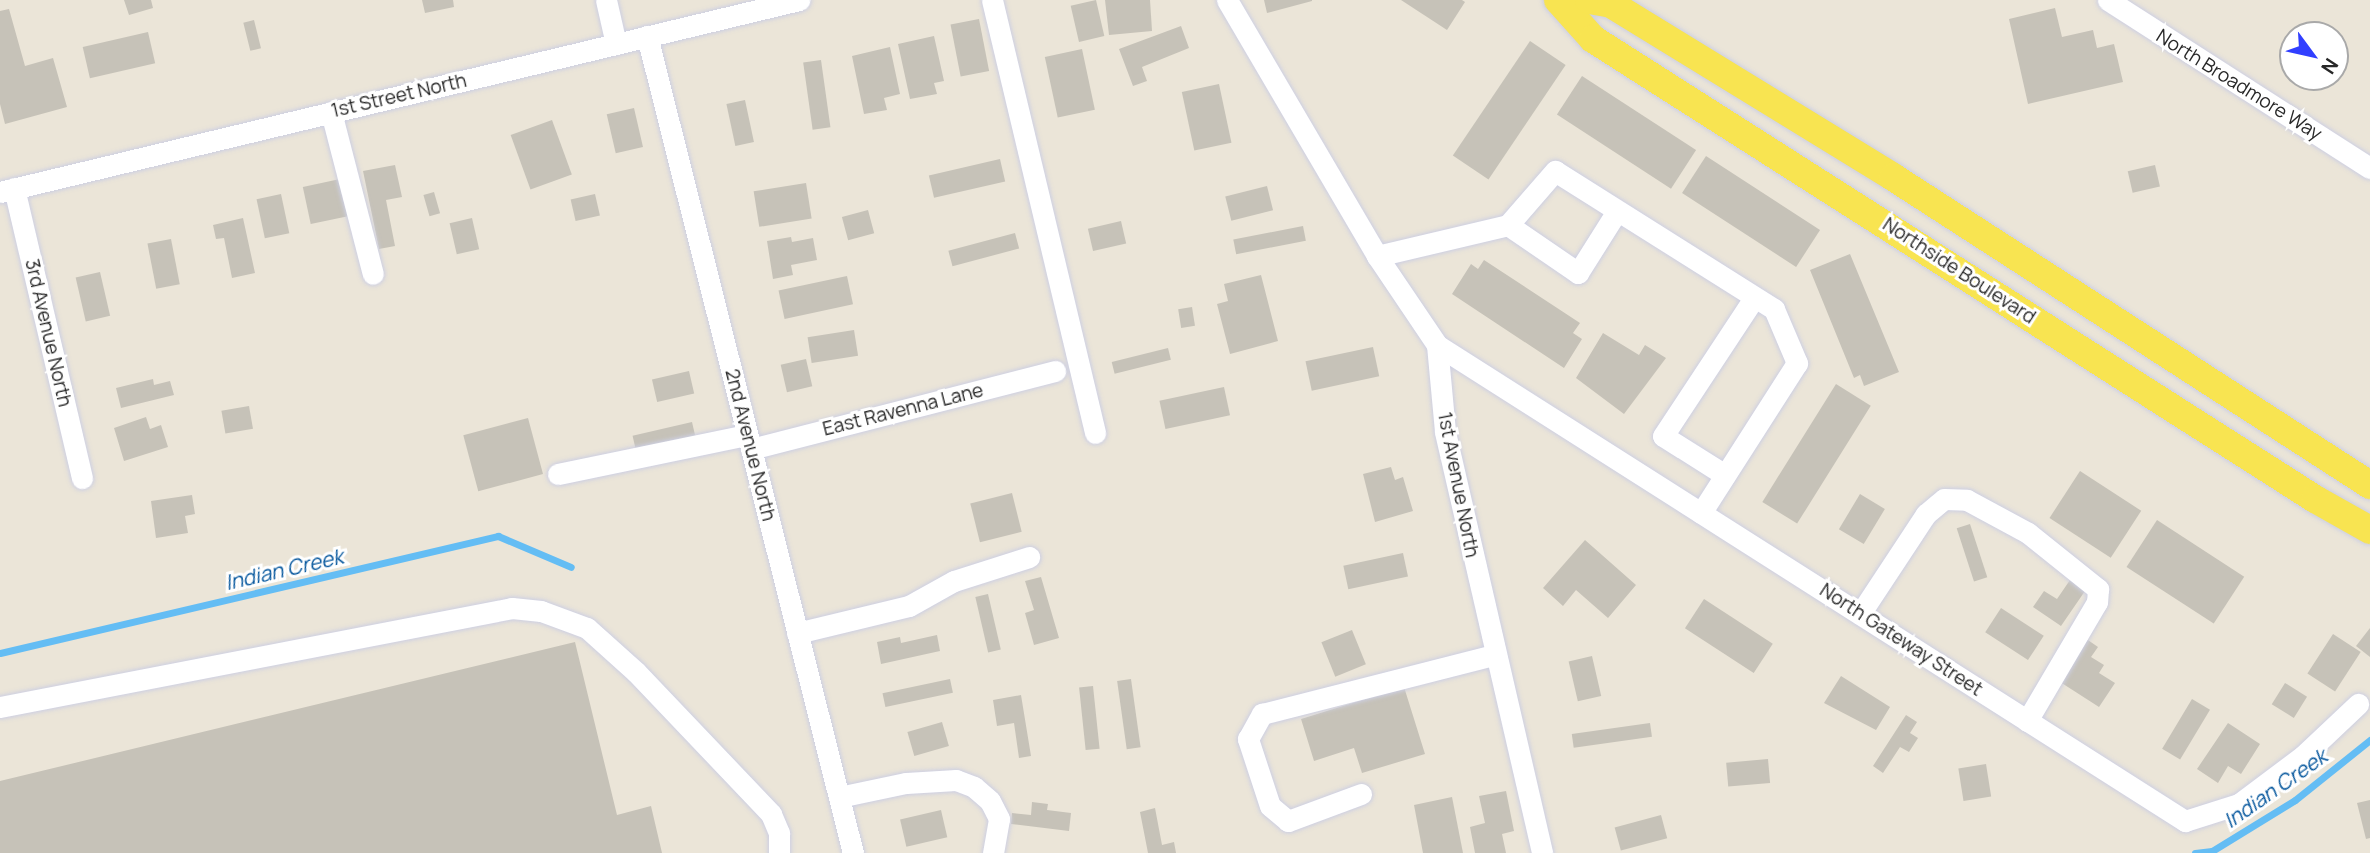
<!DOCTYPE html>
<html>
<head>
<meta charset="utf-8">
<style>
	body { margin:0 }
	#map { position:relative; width:2370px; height:853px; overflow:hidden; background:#ebe5d8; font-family:Manrope,sans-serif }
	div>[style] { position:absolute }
	.stream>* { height:7px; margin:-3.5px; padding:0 3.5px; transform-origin:3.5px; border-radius:3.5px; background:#64bdf4 }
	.building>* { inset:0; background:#c6c2b8; transform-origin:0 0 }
	.roads { filter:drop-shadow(0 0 2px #cdcfe2) drop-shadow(0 0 2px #cdcfe2) }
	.minor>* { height:21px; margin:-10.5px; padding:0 10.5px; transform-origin:10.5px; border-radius:10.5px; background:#fff }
	.major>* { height:28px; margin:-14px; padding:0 14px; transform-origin:14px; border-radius:14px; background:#f8e451 }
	span { translate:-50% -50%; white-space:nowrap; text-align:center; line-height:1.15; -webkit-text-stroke:6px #fff; paint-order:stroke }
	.street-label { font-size:19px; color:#282828 }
	.water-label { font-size:21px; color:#06579d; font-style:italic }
	.north { position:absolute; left:2279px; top:21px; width:70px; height:70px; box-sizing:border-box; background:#fff; border:2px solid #a9a9a9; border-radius:50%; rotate:123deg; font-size:19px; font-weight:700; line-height:28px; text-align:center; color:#282828 }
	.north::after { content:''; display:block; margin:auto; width:24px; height:32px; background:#313fff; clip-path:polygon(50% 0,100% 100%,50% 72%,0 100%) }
</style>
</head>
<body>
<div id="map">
	<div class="stream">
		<div style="left:0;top:653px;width:512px;rotate:-13.22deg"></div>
		<div style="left:498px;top:536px;width:79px;rotate:23deg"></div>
		<div style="left:2195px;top:853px;width:17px;rotate:-7deg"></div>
		<div style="left:2212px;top:851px;width:97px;rotate:-31.6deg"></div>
		<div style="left:2295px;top:800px;width:96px;rotate:-38.7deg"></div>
	</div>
	<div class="building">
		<div style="clip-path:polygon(124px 0,151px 0,153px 8px,129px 15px)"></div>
		<div style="clip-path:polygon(422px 0,453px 0,454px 7px,425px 13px)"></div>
		<div style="left:1096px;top:0;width:37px;height:26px;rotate:77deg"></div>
		<div style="clip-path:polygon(1105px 0,1150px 0,1152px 31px,1109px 35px)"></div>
		<div style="clip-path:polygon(1264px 0,1312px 0,1312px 1px,1267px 13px)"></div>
		<div style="clip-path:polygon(1401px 0,1462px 0,1465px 2px,1447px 30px)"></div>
		<div style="clip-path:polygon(2055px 8px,2062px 37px,2093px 30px,2097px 48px,2114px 44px,2123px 82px,2028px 104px,2009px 19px)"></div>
		<div style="clip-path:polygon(9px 9px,25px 66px,53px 58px,67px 107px,5px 124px,0 104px,0 11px)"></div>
		<div style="left:979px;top:19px;width:53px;height:29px;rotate:79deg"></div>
		<div style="left:254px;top:20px;width:29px;height:11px;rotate:76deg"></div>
		<div style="clip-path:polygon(1181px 26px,1189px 48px,1142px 67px,1147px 81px,1133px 86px,1119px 49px)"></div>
		<div style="left:148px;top:32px;width:32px;height:67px;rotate:77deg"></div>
		<div style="clip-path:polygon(934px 36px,944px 81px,934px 83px,937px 94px,910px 99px,898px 44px)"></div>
		<div style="left:1530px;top:41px;width:43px;height:138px;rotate:34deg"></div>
		<div style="clip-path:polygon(890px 47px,900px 94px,884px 98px,887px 110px,864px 114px,852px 56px)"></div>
		<div style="left:1082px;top:49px;width:62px;height:38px;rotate:78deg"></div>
		<div style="left:821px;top:60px;width:68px;height:18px;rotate:82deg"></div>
		<div style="left:1582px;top:76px;width:136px;height:46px;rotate:33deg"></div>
		<div style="left:1219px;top:84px;width:60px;height:38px;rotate:78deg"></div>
		<div style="left:745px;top:100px;width:43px;height:19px;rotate:78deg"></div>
		<div style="left:634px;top:108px;width:40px;height:28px;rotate:77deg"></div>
		<div style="left:552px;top:120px;width:58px;height:44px;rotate:70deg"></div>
		<div style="left:1706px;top:156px;width:136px;height:44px;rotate:33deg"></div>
		<div style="left:1000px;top:159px;width:23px;height:73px;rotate:77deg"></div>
		<div style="clip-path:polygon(395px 165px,402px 197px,386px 200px,395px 246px,379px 249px,363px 171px)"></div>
		<div style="left:2155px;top:165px;width:22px;height:28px;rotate:77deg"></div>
		<div style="left:340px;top:179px;width:38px;height:38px;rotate:78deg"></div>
		<div style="left:806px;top:183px;width:36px;height:53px;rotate:81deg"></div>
		<div style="left:1267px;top:186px;width:25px;height:43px;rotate:76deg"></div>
		<div style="left:434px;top:192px;width:22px;height:11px;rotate:74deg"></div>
		<div style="left:281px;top:194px;width:40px;height:25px;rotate:78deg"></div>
		<div style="left:595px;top:194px;width:22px;height:25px;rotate:77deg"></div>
		<div style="left:868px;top:210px;width:24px;height:27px;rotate:75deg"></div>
		<div style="clip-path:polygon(243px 218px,255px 273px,232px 278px,224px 238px,216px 239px,213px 225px)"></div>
		<div style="left:472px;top:218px;width:32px;height:23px;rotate:77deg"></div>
		<div style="left:1121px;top:221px;width:23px;height:34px;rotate:77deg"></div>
		<div style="left:1303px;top:226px;width:15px;height:71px;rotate:79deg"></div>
		<div style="left:1015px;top:233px;width:16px;height:69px;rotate:75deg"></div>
		<div style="clip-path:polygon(791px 237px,792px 242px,813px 238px,817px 260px,791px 265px,793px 275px,773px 279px,767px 241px)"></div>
		<div style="left:171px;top:239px;width:46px;height:24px;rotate:79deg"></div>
		<div style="clip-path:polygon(1850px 254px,1899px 372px,1864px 386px,1860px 375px,1854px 378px,1810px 270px)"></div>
		<div style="clip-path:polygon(1484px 260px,1580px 323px,1573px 333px,1582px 339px,1564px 368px,1452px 294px,1471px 264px,1478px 269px)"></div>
		<div style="left:100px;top:272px;width:45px;height:25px;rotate:77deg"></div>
		<div style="clip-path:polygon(1261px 275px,1278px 341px,1230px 354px,1217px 304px,1228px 301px,1224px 284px)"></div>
		<div style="left:847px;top:276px;width:29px;height:70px;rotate:78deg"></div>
		<div style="left:1192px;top:307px;width:19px;height:14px;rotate:81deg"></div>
		<div style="left:854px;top:330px;width:26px;height:47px;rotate:81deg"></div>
		<div style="clip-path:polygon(1603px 333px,1639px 355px,1645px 345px,1666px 358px,1624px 414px,1576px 378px)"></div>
		<div style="left:1373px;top:347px;width:30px;height:69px;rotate:78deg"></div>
		<div style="left:1168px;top:348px;width:12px;height:58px;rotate:76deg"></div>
		<div style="left:806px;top:359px;width:28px;height:26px;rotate:77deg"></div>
		<div style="left:689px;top:371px;width:23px;height:38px;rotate:77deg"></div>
		<div style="clip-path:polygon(153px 379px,154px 385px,170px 381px,174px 395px,121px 408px,116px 388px)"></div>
		<div style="left:1836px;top:384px;width:41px;height:139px;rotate:32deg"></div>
		<div style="left:1224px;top:387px;width:29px;height:66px;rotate:78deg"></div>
		<div style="left:249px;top:406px;width:23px;height:28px;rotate:80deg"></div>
		<div style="clip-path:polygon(146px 417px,150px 429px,161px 425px,168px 447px,124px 461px,114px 428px)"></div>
		<div style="left:528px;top:418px;width:58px;height:67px;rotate:75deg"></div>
		<div style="left:692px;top:422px;width:17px;height:61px;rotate:77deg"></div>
		<div style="clip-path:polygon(1391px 467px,1395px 480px,1403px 477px,1413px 511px,1375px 522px,1363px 474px)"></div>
		<div style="left:2080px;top:471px;width:73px;height:56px;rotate:33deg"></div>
		<div style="left:1012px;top:493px;width:40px;height:43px;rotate:76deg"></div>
		<div style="left:1860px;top:494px;width:29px;height:41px;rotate:31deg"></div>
		<div style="clip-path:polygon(192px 495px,195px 514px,185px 516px,188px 533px,156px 538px,151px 501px)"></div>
		<div style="left:2157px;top:520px;width:104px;height:56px;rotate:33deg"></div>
		<div style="left:1970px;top:524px;width:56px;height:14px;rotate:72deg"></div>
		<div style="clip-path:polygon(1585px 540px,1636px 585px,1608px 618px,1576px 590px,1563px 606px,1543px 588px)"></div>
		<div style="left:1403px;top:553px;width:24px;height:61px;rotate:78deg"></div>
		<div style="clip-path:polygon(1041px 577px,1059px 638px,1034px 645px,1025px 613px,1034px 610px,1025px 581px)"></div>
		<div style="clip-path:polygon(2070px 580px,2085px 591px,2061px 626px,2033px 607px,2044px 591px,2057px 599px)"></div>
		<div style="left:988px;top:594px;width:57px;height:13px;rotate:77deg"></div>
		<div style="left:1704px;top:599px;width:82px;height:35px;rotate:33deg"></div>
		<div style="left:2001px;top:608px;width:51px;height:29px;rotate:33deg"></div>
		<div style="clip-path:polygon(2370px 628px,2370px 657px,2356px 646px)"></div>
		<div style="left:1352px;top:630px;width:37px;height:33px;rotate:68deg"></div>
		<div style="left:2333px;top:634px;width:33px;height:47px;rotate:33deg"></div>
		<div style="clip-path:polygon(937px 635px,940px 651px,881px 664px,877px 642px,900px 637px,901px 643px)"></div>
		<div style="clip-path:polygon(2085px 638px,2098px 647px,2091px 657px,2104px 665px,2099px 673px,2115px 683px,2099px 707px,2057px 680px)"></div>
		<div style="clip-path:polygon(575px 642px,617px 815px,651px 806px,662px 853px,0 853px,0 781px)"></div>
		<div style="left:1592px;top:656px;width:41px;height:24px;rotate:77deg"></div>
		<div style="clip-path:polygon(1841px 676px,1890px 707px,1876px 730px,1824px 703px)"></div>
		<div style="left:950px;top:679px;width:14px;height:69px;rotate:78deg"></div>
		<div style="left:1131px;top:679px;width:69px;height:14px;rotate:82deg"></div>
		<div style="left:2285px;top:683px;width:26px;height:25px;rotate:32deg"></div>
		<div style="left:1093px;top:686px;width:63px;height:14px;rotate:84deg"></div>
		<div style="clip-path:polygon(1404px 687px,1425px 754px,1362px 773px,1354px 748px,1314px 761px,1301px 719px)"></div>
		<div style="clip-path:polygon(1021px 695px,1031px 756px,1019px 758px,1014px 723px,997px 726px,993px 700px)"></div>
		<div style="left:2192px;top:699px;width:21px;height:58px;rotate:31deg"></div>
		<div style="clip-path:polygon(1906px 715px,1917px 722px,1910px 733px,1918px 738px,1909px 752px,1900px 747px,1883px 773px,1873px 766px)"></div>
		<div style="left:942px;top:722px;width:25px;height:36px;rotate:74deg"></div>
		<div style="left:1650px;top:723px;width:14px;height:79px;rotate:82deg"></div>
		<div style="clip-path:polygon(2228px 723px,2260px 744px,2241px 774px,2228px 766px,2218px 783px,2197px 769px)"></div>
		<div style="left:1768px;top:759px;width:24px;height:42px;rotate:85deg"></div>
		<div style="left:1986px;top:764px;width:33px;height:28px;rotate:81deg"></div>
		<div style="clip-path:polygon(1506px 791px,1514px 831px,1502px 834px,1506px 853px,1475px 853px,1470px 827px,1485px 823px,1479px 796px)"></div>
		<div style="clip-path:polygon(1452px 797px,1463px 853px,1423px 853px,1414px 805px)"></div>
		<div style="clip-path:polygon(2370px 800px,2370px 838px,2366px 839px,2357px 803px)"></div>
		<div style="clip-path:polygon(1032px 802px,1048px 804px,1047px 810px,1071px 813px,1069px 831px,1011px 824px,1012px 813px,1031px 815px)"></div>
		<div style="clip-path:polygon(1155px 808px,1162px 845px,1174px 842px,1176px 853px,1148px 853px,1140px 812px)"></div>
		<div style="left:941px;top:810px;width:28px;height:42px;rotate:77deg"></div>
		<div style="left:1661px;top:815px;width:24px;height:48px;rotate:75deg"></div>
	</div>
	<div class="roads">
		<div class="minor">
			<div style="left:606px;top:0;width:45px;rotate:77.2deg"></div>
			<div style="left:992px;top:0;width:445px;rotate:76.6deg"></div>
			<div style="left:1227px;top:0;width:297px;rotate:59.6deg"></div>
			<div style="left:1377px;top:256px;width:107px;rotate:56deg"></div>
			<div style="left:1437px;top:345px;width:87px;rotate:84.7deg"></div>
			<div style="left:1445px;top:432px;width:432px;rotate:77deg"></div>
			<div style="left:2108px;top:0;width:311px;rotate:32.7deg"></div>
			<div style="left:647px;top:36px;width:843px;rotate:75.85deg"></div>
			<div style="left:331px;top:112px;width:167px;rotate:75.5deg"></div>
			<div style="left:14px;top:188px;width:298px;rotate:76.8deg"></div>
			<div style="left:0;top:192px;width:822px;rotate:-13.51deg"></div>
			<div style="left:1508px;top:225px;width:85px;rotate:34.4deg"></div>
			<div style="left:1578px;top:273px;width:73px;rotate:-57.8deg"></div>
			<div style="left:1377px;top:256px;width:135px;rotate:-13.3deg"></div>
			<div style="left:1508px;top:225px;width:72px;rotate:-49deg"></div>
			<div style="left:1555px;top:171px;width:259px;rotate:32.2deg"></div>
			<div style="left:1774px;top:309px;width:59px;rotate:66.9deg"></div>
			<div style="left:1797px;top:363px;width:178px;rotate:122.6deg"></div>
			<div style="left:1437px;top:345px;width:887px;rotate:32.47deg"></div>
			<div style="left:2185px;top:821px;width:57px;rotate:-17.5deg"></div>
			<div style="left:2239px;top:804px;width:80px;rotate:-36.9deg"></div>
			<div style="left:2303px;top:756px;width:76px;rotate:-43.4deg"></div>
			<div style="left:751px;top:449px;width:314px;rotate:-14.4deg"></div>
			<div style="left:558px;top:474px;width:193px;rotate:-11.7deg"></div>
			<div style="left:1725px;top:475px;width:73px;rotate:-147.8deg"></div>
			<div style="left:1663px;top:436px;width:165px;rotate:-56.6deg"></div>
			<div style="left:1860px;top:614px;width:120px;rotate:-56.6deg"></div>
			<div style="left:1926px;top:514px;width:23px;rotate:-40deg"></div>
			<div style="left:1944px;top:499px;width:23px;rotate:2deg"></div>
			<div style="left:1967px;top:500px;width:69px;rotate:28.4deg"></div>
			<div style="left:2028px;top:533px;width:90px;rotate:38.7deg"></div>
			<div style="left:2098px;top:589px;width:13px;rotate:94deg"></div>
			<div style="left:2097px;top:602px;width:138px;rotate:120.5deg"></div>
			<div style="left:797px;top:633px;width:115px;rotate:-13.6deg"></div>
			<div style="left:909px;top:606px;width:51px;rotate:-29.1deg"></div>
			<div style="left:954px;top:581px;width:79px;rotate:-17.7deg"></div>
			<div style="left:0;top:707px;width:521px;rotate:-10.94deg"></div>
			<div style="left:512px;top:608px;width:29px;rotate:6deg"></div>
			<div style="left:541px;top:611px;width:49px;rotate:20.3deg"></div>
			<div style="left:587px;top:628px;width:66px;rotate:41.9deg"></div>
			<div style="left:636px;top:672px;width:196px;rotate:46.4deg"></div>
			<div style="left:771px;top:814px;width:21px;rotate:67deg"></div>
			<div style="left:779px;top:833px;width:20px;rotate:90deg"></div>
			<div style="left:1361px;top:794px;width:78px;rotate:159.7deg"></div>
			<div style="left:1288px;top:821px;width:23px;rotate:-140deg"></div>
			<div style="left:1270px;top:806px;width:71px;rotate:-108.2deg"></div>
			<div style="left:1248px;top:739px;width:29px;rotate:-61deg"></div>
			<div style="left:1262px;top:714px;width:239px;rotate:-14.3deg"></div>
			<div style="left:839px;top:797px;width:68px;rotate:-11.8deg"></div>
			<div style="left:906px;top:783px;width:50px;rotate:-3.4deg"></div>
			<div style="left:956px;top:780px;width:19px;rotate:21deg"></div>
			<div style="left:974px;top:787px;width:21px;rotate:41deg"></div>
			<div style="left:990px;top:801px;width:20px;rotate:63deg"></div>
			<div style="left:999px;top:819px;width:35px;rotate:100deg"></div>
		</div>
		<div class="major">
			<div style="left:1558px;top:0;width:52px;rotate:48.1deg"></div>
			<div style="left:1593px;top:39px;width:856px;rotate:32.5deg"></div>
			<div style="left:2315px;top:499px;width:63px;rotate:29.4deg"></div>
			<div style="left:1589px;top:0;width:22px;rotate:10deg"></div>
			<div style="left:1611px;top:4px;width:331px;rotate:31.5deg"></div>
			<div style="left:1893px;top:177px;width:568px;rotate:32.85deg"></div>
		</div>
	</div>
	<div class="street-label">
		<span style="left:2239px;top:85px;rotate:32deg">North Broadmore Way</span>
		<span style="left:399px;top:96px;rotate:-13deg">1st Street North</span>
		<span style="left:1959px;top:271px;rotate:33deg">Northside Boulevard</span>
		<span style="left:48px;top:333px;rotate:77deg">3rd Avenue North</span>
		<span style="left:903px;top:410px;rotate:-14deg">East Ravenna Lane</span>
		<span style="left:750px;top:445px;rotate:76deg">2nd Avenue North</span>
		<span style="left:1458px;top:485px;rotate:79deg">1st Avenue North</span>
		<span style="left:1901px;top:640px;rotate:33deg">North Gateway Street</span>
	</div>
	<div class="water-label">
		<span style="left:284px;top:569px;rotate:-13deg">Indian Creek</span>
		<span style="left:2275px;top:788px;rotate:-35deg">Indian Creek</span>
	</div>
	<div class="north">N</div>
</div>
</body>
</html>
